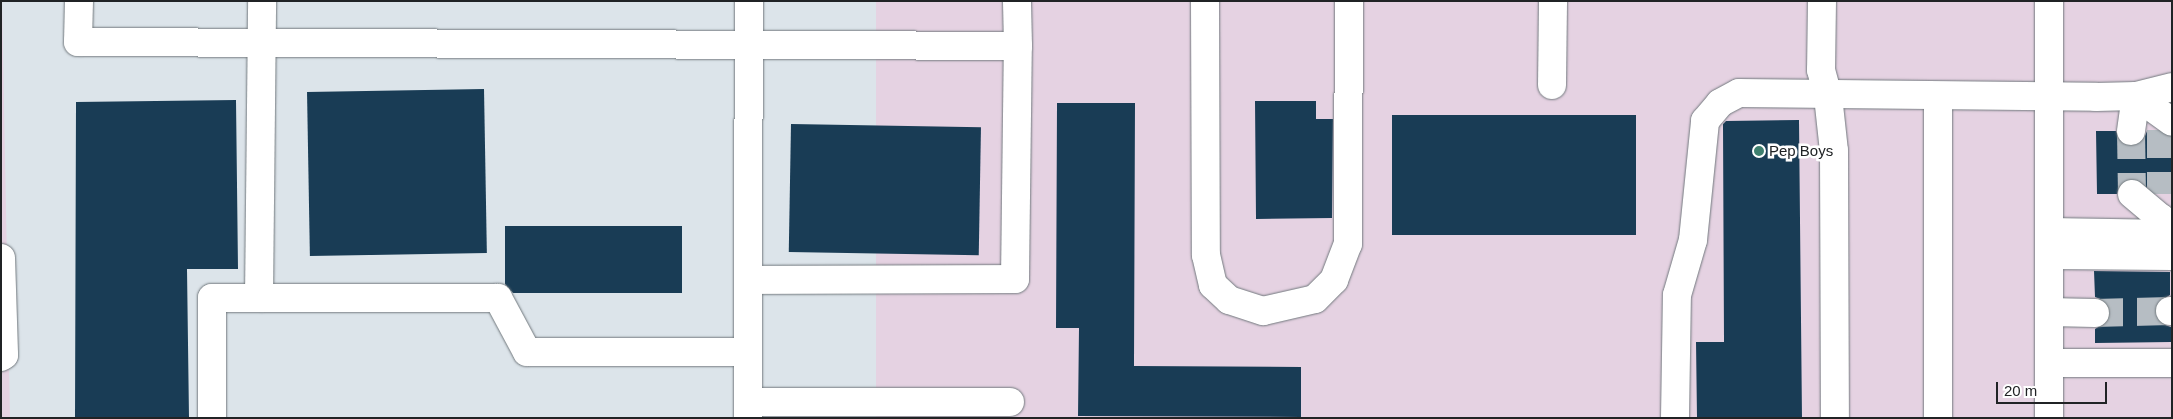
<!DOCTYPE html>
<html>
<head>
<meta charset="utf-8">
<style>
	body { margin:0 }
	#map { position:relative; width:2173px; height:419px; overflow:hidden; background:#dce4ea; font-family:Arial,sans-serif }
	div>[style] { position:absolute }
	.commercial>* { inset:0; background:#e5d2e2; transform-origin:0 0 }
	.building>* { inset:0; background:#193c55; transform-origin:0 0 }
	.minor-tunnel>* { height:28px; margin-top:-14px; transform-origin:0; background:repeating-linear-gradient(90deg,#b6bdc3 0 28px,transparent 0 42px) }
	.roads { filter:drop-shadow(0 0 1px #71787d) drop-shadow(0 0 1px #71787d) }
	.minor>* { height:28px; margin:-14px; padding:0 14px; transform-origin:14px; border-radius:14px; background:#fff }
	.dots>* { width:14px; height:14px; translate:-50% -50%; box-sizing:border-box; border:2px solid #fff; border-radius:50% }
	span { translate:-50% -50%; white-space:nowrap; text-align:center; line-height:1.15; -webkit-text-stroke:5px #fff; paint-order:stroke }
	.poi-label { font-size:15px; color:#202325 }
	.left { translate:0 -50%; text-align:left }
	.frame { position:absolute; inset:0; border:2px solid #202325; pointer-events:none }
	.scale { position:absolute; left:1996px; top:382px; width:111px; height:22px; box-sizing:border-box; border:2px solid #202325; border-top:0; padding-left:6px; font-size:15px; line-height:18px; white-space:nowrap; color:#202325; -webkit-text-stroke:4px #fff; paint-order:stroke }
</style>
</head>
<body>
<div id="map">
	<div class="commercial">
		<div style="clip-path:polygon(1px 1px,2px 1px,10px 418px,1px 418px)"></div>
		<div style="left:876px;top:1px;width:1296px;height:417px"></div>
	</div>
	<div class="building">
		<div style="left:484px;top:89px;width:164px;height:177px;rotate:89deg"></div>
		<div style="clip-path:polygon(236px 100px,238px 269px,187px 269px,189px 418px,75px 418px,76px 102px)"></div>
		<div style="clip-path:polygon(1255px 101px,1316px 101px,1316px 119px,1333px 119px,1332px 218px,1256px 219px)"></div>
		<div style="clip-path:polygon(1057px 103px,1135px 103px,1134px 366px,1301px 367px,1301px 417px,1078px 416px,1079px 328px,1056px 328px)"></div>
		<div style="left:1636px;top:115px;width:120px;height:244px;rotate:90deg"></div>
		<div style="clip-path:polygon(1799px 120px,1802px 418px,1697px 418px,1696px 342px,1724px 342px,1723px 124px,1726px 121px)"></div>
		<div style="left:791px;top:124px;width:190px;height:128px;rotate:1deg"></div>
		<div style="clip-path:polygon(2157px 130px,2172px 137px,2172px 194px,2156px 194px,2134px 179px,2120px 184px,2117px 194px,2097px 194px,2096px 131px,2116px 131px,2121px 143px,2129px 146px,2143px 141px,2147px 131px)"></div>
		<div style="clip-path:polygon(505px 226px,682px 226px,682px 293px,513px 293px,505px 284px)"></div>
		<div style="clip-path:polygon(2094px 271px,2170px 272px,2170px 295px,2157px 303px,2154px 311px,2162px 324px,2171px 327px,2171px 342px,2095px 343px,2095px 329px,2108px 321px,2111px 313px,2103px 300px,2095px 297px)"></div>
	</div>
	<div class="minor-tunnel">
		<div style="left:2161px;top:130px;width:64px;rotate:90deg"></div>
		<div style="left:2131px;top:131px;width:63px;rotate:89.1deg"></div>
		<div style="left:2095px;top:313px;width:75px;rotate:-1.5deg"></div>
	</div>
	<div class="roads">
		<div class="minor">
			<div style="left:79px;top:1px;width:41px;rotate:91.4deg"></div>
			<div style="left:78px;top:42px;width:940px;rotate:0.24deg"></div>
			<div style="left:1018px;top:46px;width:45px;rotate:-91.3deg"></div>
			<div style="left:1205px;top:1px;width:254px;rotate:89.8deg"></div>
			<div style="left:1206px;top:255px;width:31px;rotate:77deg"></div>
			<div style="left:1213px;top:285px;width:22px;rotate:43deg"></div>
			<div style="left:1229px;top:300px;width:36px;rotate:18deg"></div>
			<div style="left:1263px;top:311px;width:53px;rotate:-13deg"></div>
			<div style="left:1315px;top:299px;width:27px;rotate:-45deg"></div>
			<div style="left:1334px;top:280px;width:39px;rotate:-69deg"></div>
			<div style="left:1348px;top:244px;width:243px;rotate:-89.8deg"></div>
			<div style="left:1822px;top:1px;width:69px;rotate:90.8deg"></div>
			<div style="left:1821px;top:70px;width:27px;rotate:75deg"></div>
			<div style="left:1828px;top:96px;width:55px;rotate:83.8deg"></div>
			<div style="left:1834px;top:151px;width:267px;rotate:89.8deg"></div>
			<div style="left:2049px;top:1px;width:417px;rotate:90deg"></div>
			<div style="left:1552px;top:85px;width:84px;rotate:-89.3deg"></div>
			<div style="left:2136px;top:96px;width:44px;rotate:35.8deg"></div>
			<div style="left:2131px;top:131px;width:35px;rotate:-82deg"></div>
			<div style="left:2132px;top:194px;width:38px;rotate:40deg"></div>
			<div style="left:2161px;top:218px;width:16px;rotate:94deg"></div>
			<div style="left:2050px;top:232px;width:122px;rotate:0.9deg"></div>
			<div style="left:2050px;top:255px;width:122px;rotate:0.5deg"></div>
			<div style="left:1px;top:258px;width:97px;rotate:88.2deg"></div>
			<div style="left:4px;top:355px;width:4px;rotate:146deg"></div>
			<div style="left:748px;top:280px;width:267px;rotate:-0.2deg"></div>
			<div style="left:1015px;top:279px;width:233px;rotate:-89.3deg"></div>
			<div style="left:259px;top:298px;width:297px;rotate:-89.4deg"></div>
			<div style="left:2170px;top:311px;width:2px"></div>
			<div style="left:2049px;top:312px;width:46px;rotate:1.2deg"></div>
			<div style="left:2049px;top:363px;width:123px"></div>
			<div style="left:748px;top:402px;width:262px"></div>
			<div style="left:212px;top:418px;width:120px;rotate:-90deg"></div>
			<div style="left:212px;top:298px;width:286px"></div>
			<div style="left:498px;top:298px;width:61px;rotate:61.8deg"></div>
			<div style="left:527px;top:352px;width:221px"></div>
			<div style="left:748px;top:418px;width:417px;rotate:-89.9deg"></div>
			<div style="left:1675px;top:418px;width:123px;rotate:-89.1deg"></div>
			<div style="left:1677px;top:295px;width:57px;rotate:-73.8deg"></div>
			<div style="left:1693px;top:240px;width:120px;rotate:-84.2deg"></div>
			<div style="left:1705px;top:121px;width:23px;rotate:-50deg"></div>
			<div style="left:1720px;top:103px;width:21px;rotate:-28deg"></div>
			<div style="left:1739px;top:93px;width:357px;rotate:0.6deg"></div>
			<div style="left:2096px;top:97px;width:40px;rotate:-1.4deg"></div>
			<div style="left:2136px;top:96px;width:37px;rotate:-14deg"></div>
			<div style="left:1938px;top:418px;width:321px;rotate:-90deg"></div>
		</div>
	</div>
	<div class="dots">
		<div style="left:1759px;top:151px;background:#3e7f6e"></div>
	</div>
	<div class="poi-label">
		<span class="left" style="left:1769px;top:151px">Pep Boys</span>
	</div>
	<div class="frame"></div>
	<div class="scale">20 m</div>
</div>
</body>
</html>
